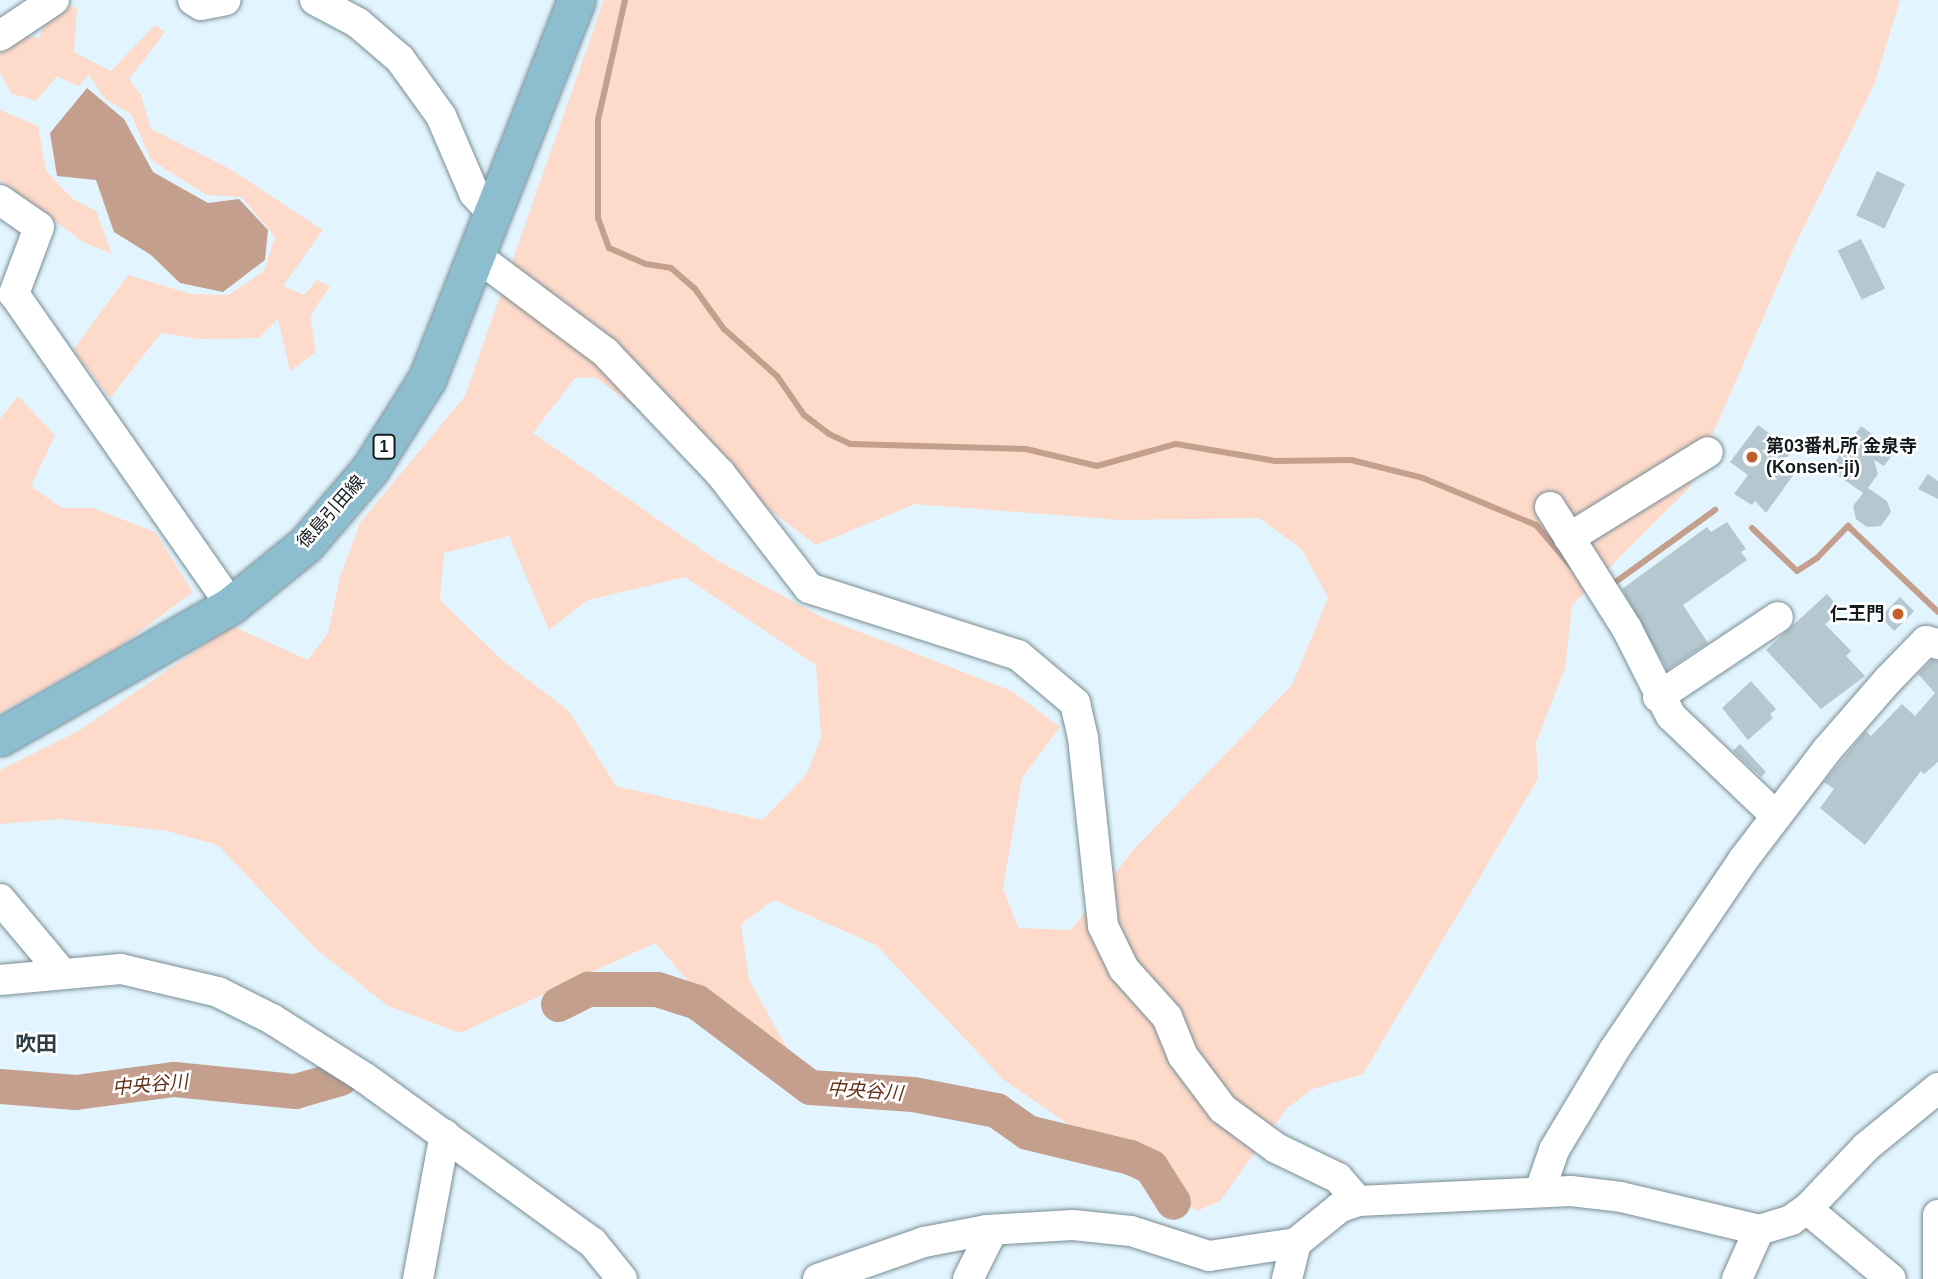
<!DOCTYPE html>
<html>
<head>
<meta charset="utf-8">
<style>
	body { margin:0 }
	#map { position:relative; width:1938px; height:1279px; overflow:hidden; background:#e2f5fe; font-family:Helvetica,"Noto Sans JP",sans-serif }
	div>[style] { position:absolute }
	.green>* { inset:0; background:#fedaca }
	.water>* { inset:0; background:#c49f8e }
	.stream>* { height:6px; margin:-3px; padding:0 3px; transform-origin:3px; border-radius:3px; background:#c49f8e }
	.river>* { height:35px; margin:-17.5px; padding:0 17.5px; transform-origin:17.5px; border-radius:17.5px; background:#c49f8e }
	.building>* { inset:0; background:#b5c8d0; transform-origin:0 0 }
	.roads { filter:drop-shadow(0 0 2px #7a8c93) drop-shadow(0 0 2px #7a8c93) }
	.minor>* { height:30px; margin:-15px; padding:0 15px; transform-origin:15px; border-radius:15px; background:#fff }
	.major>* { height:37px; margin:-18.5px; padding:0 18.5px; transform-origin:18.5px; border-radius:18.5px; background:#8dbed0 }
	.dots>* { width:19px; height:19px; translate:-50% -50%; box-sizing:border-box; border:4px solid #fff; border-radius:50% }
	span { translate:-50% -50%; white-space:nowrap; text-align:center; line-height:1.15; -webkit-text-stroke:5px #fff; paint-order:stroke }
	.shield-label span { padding:2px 5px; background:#fff; border:2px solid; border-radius:5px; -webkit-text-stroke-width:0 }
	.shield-label { font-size:16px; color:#141a1d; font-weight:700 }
	.poi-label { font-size:18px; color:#141a1d; font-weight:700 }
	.left { translate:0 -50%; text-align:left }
	.right { translate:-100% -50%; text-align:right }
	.street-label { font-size:18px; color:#141a1d }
	.water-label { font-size:19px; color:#623017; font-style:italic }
	.quarter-label { font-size:21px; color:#2d3d43; font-weight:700 }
</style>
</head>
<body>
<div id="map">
	<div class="green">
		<div style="clip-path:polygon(evenodd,604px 0,1900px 0,1874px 85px,1795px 245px,1689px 488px,1572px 605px,1565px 668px,1536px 742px,1538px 779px,1363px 1074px,1313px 1089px,1287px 1108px,1220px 1201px,1197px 1211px,1101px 1147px,1003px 1079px,876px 945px,774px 900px,741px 924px,749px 980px,787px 1048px,760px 1063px,655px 943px,460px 1033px,388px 1006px,316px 949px,218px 845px,167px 831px,61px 819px,0 824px,0 770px,80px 730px,232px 626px,308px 660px,328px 633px,340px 577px,360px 523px,465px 396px,604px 0,595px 377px,816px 545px,915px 504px,1121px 520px,1259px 518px,1302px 549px,1328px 598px,1292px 685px,1134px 849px,1071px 930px,1018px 928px,1003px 888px,1022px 778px,1060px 727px,1012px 691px,824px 618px,718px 561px,533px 433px,575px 378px,595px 377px,604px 0,509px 536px,549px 630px,588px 600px,685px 577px,816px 665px,821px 737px,807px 774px,762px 820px,616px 786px,568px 710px,503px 661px,440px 600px,444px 553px,509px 536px)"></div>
		<div style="clip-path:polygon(67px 5px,77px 8px,74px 52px,111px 71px,155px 25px,165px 32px,129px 79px,141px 95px,151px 129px,230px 169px,323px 230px,283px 286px,304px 295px,317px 280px,330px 286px,310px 316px,316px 352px,290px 371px,278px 319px,259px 338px,200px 339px,161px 333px,110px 398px,73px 350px,128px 275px,191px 294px,229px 295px,264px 271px,275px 237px,242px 197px,207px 195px,151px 160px,131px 114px,105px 99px,89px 75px,78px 86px,57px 76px,36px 101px,11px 93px,0 73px,0 54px,8px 40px,23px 35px,39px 38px,50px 11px)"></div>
		<div style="clip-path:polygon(0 110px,38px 126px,46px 171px,73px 199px,96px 211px,112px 254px,83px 242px,0 180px)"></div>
		<div style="clip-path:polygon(18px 396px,55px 435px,31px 486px,62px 508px,93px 508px,155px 532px,193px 592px,120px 646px,0 713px,0 419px)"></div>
	</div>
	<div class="water">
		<div style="clip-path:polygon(87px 88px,124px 119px,153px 172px,208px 203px,239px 199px,268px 230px,265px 260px,223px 292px,180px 283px,151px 255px,114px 232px,96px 180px,57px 176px,50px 133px)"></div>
	</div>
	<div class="stream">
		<div style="left:625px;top:0;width:123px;rotate:102.7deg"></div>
		<div style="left:598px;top:120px;width:98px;rotate:90deg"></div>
		<div style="left:598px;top:218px;width:32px;rotate:70deg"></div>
		<div style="left:609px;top:248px;width:40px;rotate:23.4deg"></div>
		<div style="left:646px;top:264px;width:25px;rotate:9deg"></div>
		<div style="left:671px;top:268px;width:32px;rotate:41deg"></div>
		<div style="left:695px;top:289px;width:49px;rotate:54.1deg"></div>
		<div style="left:724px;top:329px;width:71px;rotate:41.6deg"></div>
		<div style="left:777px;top:376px;width:47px;rotate:55.3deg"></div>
		<div style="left:804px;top:415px;width:31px;rotate:37deg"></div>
		<div style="left:829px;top:434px;width:23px;rotate:25deg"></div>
		<div style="left:850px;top:444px;width:176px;rotate:1.6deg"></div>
		<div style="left:1026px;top:449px;width:73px;rotate:13.5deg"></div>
		<div style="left:1097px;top:466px;width:82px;rotate:-15.6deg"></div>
		<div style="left:1176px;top:444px;width:100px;rotate:9.7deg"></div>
		<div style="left:1275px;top:461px;width:76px;rotate:-0.8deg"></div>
		<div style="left:1351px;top:460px;width:74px;rotate:14deg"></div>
		<div style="left:1423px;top:478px;width:122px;rotate:22.6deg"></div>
		<div style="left:1536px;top:525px;width:54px;rotate:49.5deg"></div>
		<div style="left:1752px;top:528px;width:62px;rotate:43.7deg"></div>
		<div style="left:1797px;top:571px;width:24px;rotate:-33deg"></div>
		<div style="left:1817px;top:558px;width:45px;rotate:-45.9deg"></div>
		<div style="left:1848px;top:526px;width:124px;rotate:43.7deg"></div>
		<div style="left:1610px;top:586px;width:130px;rotate:-35.9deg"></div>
	</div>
	<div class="river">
		<div style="left:558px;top:1004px;width:34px;rotate:-27deg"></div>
		<div style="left:588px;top:989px;width:69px"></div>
		<div style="left:657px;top:989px;width:42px;rotate:18deg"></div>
		<div style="left:697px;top:1002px;width:141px;rotate:37deg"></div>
		<div style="left:810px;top:1087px;width:103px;rotate:3.9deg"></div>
		<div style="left:913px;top:1094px;width:85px;rotate:10.9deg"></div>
		<div style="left:996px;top:1110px;width:38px;rotate:35deg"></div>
		<div style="left:1027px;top:1132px;width:106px;rotate:13.6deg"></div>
		<div style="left:1130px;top:1157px;width:23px;rotate:25deg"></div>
		<div style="left:1151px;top:1167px;width:41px;rotate:57.8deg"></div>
		<div style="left:0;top:1086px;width:75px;rotate:4.6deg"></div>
		<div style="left:75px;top:1092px;width:100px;rotate:-7.5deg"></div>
		<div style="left:174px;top:1079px;width:122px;rotate:5.7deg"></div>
		<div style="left:295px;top:1091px;width:47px;rotate:-16.1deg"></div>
	</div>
	<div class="building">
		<div style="left:1877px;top:171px;width:31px;height:49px;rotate:25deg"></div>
		<div style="left:1861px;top:239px;width:55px;height:26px;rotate:64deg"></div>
		<div style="clip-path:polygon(1758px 425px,1792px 450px,1785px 461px,1797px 470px,1766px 513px,1755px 501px,1752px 505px,1734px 494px,1748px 475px,1730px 462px)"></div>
		<div style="clip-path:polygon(1861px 426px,1895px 451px,1884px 466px,1874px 460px,1878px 474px,1868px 488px,1887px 501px,1891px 512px,1881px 526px,1867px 527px,1856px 519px,1853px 506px,1863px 493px,1837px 475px,1842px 467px,1835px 462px)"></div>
		<div style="clip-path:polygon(1928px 474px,1938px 481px,1938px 499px,1918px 489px)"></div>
		<div style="clip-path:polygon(1727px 522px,1746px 549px,1741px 552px,1747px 560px,1683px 605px,1708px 643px,1667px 670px,1622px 589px,1707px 527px,1711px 532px)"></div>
		<div style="clip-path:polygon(1827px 594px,1841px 610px,1825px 624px,1851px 651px,1846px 656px,1865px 676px,1821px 709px,1766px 650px)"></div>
		<div style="left:1900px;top:597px;width:20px;height:28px;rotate:45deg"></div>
		<div style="clip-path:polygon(1932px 660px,1938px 661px,1938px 762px,1924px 774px,1921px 771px,1865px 845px,1820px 808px,1834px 789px,1824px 782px,1866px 731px,1871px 736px,1902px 704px,1915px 716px,1935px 693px,1918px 674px)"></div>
		<div style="clip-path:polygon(1751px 681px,1776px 709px,1770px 714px,1773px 718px,1748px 740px,1722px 708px)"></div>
		<div style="clip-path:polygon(1740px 744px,1766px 772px,1761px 777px,1733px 751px)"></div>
	</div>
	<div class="roads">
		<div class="minor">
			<div style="left:193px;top:0;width:9px;rotate:32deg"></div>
			<div style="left:201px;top:5px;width:25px;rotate:-11deg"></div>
			<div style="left:315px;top:0;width:49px;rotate:28.1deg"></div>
			<div style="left:358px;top:23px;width:55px;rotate:40.6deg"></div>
			<div style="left:400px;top:59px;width:70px;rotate:54.3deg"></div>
			<div style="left:441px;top:116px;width:84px;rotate:66.8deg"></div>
			<div style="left:474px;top:193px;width:28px;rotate:48deg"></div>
			<div style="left:0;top:36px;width:65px;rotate:-33.7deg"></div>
			<div style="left:0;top:200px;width:47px;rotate:34.7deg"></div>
			<div style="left:39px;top:227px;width:72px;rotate:110.5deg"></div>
			<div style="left:14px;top:294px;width:379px;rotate:55.1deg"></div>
			<div style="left:478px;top:257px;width:159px;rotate:36.8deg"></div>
			<div style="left:605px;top:352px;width:167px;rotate:46.5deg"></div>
			<div style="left:720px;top:473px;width:145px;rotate:52.3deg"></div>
			<div style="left:809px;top:588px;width:219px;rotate:17.8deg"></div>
			<div style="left:1018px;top:655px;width:75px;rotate:40.1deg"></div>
			<div style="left:1075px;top:703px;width:36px;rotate:77deg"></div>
			<div style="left:1083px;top:738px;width:189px;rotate:83.9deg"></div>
			<div style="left:1103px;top:926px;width:48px;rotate:64deg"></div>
			<div style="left:1124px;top:969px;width:64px;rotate:48.1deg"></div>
			<div style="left:1167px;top:1017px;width:42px;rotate:67.7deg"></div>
			<div style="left:1183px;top:1056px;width:66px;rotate:53deg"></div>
			<div style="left:1223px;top:1109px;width:66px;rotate:36.3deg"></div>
			<div style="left:1276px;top:1148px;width:69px;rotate:25.8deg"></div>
			<div style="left:1338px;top:1178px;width:30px;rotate:49deg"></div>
			<div style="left:1358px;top:1201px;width:213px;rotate:-2.7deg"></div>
			<div style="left:1571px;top:1191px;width:50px;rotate:6.8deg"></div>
			<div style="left:1621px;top:1197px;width:142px;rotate:13.4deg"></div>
			<div style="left:1759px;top:1230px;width:34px;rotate:-17deg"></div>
			<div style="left:1791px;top:1220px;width:19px;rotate:-35deg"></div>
			<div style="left:1807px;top:1209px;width:86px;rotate:-46.4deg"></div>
			<div style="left:1866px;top:1147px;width:93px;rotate:-39.3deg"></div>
			<div style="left:1550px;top:507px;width:144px;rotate:57.7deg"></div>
			<div style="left:1627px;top:629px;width:97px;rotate:63.2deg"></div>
			<div style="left:1671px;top:716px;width:145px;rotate:43.6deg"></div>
			<div style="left:1569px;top:538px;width:163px;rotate:-31.7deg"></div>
			<div style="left:1658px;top:697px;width:144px;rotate:-33.7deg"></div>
			<div style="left:0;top:899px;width:97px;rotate:50deg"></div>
			<div style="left:0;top:980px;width:121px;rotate:-5.2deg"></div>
			<div style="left:121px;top:969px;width:100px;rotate:13.3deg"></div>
			<div style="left:218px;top:992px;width:60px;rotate:26.6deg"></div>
			<div style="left:272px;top:1019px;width:110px;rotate:32.4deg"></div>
			<div style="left:365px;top:1078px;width:281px;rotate:35.9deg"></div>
			<div style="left:593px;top:1243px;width:46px;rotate:51.1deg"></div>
			<div style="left:1540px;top:1191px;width:43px;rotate:-71.1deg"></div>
			<div style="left:1554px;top:1150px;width:117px;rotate:-59deg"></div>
			<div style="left:1614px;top:1050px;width:230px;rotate:-55.8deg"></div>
			<div style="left:1743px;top:860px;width:138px;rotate:-52.6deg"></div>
			<div style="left:1827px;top:750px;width:94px;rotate:-48.9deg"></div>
			<div style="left:1889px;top:679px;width:53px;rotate:-45.8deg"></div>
			<div style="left:1926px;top:641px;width:12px;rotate:14deg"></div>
			<div style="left:1807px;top:1209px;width:109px;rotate:39.8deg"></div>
			<div style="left:418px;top:1279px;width:147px;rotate:-79.5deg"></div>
			<div style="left:818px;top:1279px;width:112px;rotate:-19.2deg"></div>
			<div style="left:924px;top:1242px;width:64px;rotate:-10.8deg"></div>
			<div style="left:987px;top:1230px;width:86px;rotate:-3.3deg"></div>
			<div style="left:1073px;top:1225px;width:58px;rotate:5.9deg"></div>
			<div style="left:1131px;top:1231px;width:82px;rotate:17.8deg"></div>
			<div style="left:1209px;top:1256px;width:88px;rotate:-8.5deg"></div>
			<div style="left:968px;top:1279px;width:45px;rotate:-63.4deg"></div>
			<div style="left:988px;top:1239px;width:9px;rotate:-96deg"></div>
			<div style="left:1287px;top:1279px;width:37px;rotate:-76deg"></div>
			<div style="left:1296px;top:1243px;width:55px;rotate:-39.1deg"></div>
			<div style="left:1339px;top:1208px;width:20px;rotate:-20deg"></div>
			<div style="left:1737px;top:1279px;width:54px;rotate:-65.8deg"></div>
			<div style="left:1938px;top:1279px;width:64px;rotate:-90deg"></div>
		</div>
		<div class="major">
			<div style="left:0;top:737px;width:266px;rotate:-29.7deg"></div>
			<div style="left:231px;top:605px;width:97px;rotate:-39.1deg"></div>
			<div style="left:306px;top:544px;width:99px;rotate:-49.5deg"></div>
			<div style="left:370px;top:469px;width:107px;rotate:-57.7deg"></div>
			<div style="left:427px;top:379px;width:407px;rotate:-68.5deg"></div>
		</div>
	</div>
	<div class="dots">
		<div style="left:1752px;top:457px;background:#c35f29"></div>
		<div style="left:1898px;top:614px;background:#c35f29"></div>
	</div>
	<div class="shield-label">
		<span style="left:384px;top:447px">1</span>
	</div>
	<div class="poi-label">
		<span class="left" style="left:1766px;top:457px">第03番札所 金泉寺<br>(Konsen-ji)</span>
		<span class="right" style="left:1884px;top:614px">仁王門</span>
	</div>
	<div class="street-label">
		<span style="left:331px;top:512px;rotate:-48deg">徳島引田線</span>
	</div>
	<div class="water-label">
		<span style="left:150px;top:1085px;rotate:-5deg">中央谷川</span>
		<span style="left:865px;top:1091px;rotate:4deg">中央谷川</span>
	</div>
	<div class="quarter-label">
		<span style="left:36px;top:1044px">吹田</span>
	</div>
</div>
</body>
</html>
